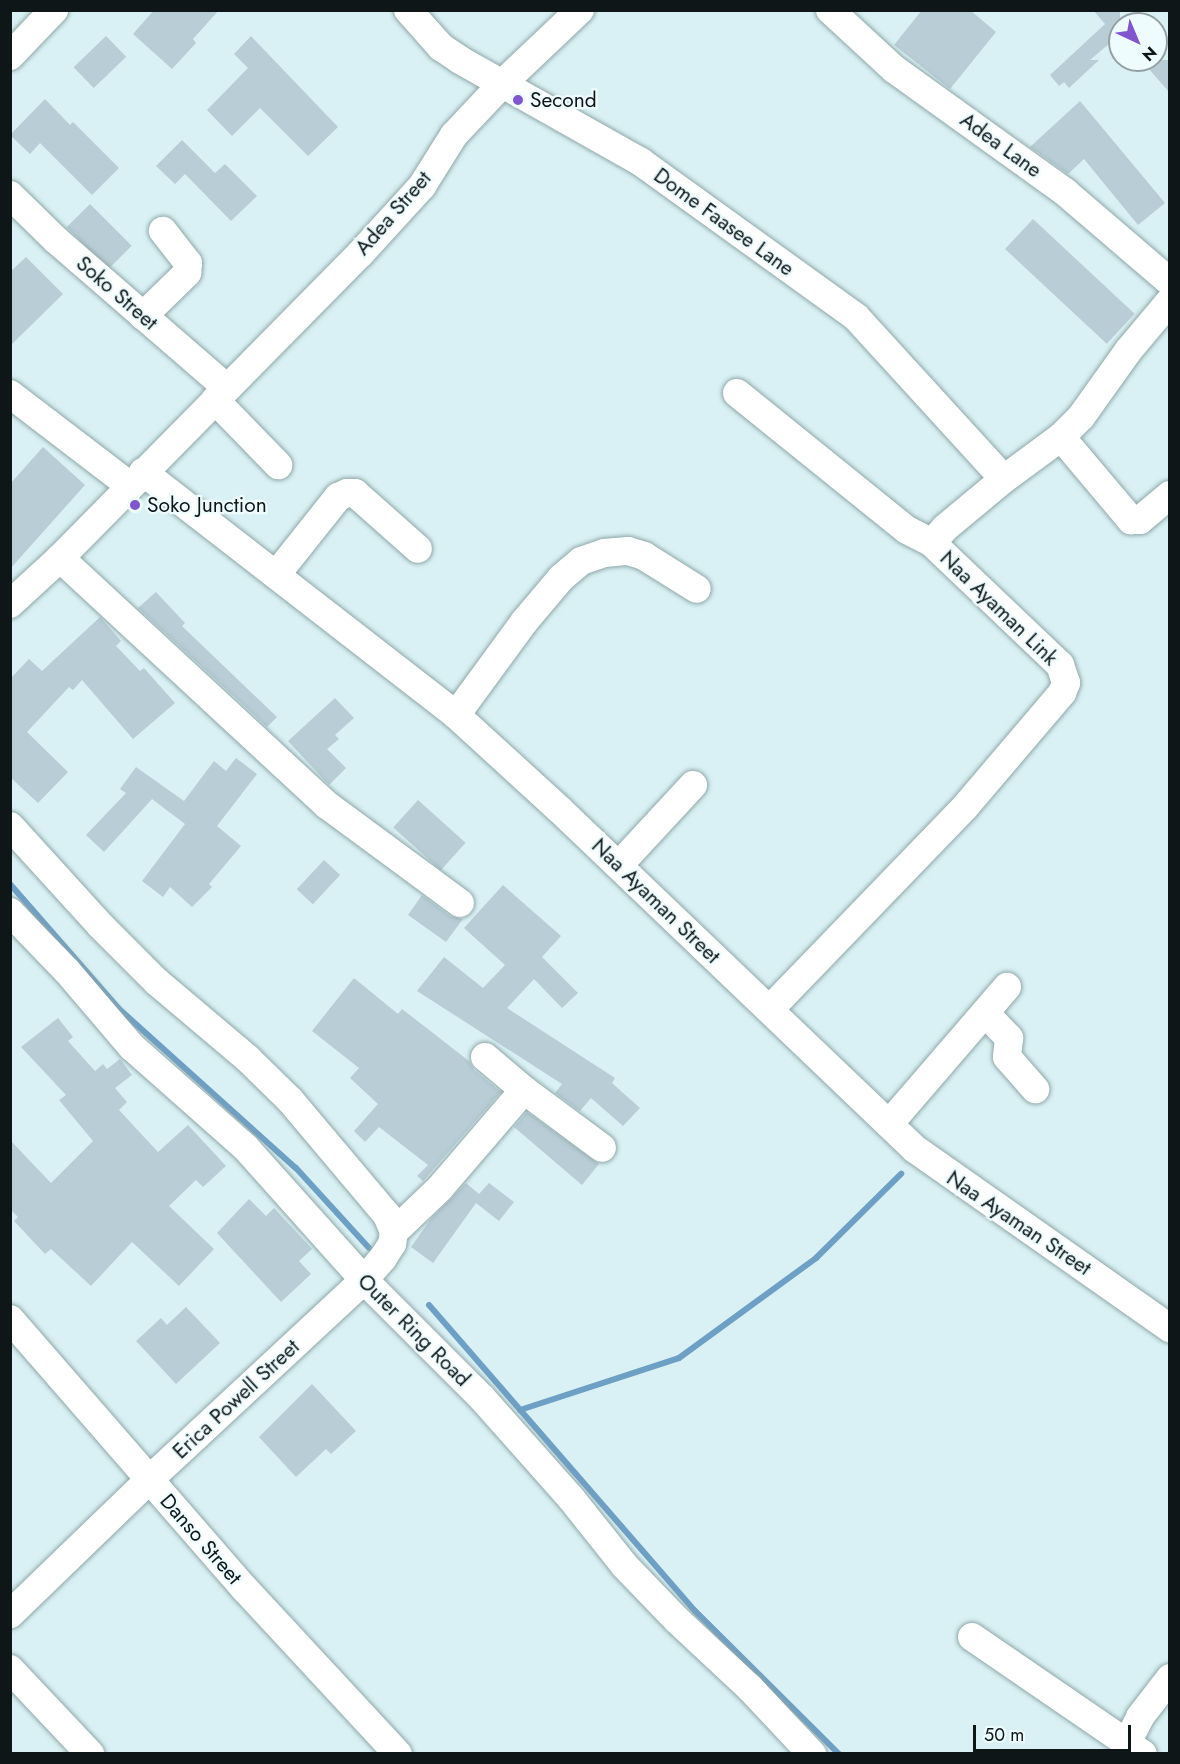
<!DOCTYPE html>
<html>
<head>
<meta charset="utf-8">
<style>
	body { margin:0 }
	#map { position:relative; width:1180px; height:1764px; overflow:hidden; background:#d9f1f4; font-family:Jost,sans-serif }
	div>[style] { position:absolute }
	.stream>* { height:6px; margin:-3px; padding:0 3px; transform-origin:3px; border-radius:3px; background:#6e9fc4 }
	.building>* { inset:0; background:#b8cdd5; transform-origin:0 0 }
	.roads { filter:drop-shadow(0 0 2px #90a7a9) drop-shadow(0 0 2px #90a7a9) }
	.minor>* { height:28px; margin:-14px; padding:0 14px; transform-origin:14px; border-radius:14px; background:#fff }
	.dots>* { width:16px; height:16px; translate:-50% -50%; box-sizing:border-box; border:3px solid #eefcfe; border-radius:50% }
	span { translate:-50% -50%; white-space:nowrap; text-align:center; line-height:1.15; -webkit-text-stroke:4.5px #eefcfe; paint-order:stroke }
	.poi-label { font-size:21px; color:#0e1618 }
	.left { translate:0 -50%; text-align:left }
	.street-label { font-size:21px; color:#0e1618 }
	.frame { position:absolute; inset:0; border:12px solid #0e1618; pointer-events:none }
	.north { position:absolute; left:1108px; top:12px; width:60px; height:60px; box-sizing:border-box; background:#eefcfe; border:2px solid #94a0a2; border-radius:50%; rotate:136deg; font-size:16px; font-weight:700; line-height:24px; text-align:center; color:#0e1618 }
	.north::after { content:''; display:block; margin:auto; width:21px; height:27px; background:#8055ce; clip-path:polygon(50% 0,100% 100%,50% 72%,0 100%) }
	.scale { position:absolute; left:973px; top:1725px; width:158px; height:27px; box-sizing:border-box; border:3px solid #0e1618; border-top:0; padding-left:8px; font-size:18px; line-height:21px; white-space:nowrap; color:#0e1618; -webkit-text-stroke:4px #eefcfe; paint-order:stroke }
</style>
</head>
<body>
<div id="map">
	<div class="stream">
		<div style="left:10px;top:884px;width:164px;rotate:48.9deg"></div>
		<div style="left:118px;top:1008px;width:239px;rotate:42deg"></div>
		<div style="left:296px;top:1168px;width:108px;rotate:47.6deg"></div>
		<div style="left:429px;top:1305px;width:405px;rotate:49deg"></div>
		<div style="left:695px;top:1611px;width:203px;rotate:44.8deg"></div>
		<div style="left:520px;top:1410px;width:167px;rotate:-18.1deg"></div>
		<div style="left:679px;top:1358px;width:170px;rotate:-36.1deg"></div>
		<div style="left:816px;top:1258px;width:120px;rotate:-44.7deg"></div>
	</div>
	<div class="building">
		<div style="clip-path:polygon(154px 10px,219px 10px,193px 39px,196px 43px,172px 69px,133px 34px)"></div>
		<div style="clip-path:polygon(922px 10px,970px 10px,996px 32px,950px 89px,894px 45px)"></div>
		<div style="clip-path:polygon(1093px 10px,1120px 10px,1120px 41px,1117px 37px,1090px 60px,1099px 60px,1069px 88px,1064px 82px,1059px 86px,1050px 75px,1105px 24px)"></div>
		<div style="left:106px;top:36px;width:29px;height:45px;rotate:46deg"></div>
		<div style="clip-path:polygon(251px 36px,338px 127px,308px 156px,260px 108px,232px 136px,207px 110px,248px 68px,234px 54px)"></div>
		<div style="clip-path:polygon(1141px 60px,1170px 60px,1170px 93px)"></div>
		<div style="clip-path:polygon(45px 99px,70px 125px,73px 122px,119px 168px,92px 195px,40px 143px,30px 154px,10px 135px)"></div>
		<div style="clip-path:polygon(1080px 101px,1165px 203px,1138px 225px,1084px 159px,1068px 174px,1030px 147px)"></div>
		<div style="clip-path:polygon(182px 140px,215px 173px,225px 164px,257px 196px,231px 221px,185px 174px,175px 184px,156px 166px)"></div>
		<div style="left:90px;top:204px;width:59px;height:33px;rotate:45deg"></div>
		<div style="left:1033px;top:219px;width:139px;height:41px;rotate:43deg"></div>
		<div style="clip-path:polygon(26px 257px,63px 294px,10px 346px,10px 272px)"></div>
		<div style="clip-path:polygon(43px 447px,85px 485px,10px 569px,10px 484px)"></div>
		<div style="clip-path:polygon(156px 592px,185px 623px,182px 626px,277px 717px,267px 727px,138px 608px)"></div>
		<div style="clip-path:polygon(100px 617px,121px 641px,116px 646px,140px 671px,144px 668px,175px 703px,133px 739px,82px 680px,73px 690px,69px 687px,27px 732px,68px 772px,38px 803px,10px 777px,10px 679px,29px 659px,42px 671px)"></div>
		<div style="clip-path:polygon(335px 698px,354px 718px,335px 735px,339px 739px,327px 749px,346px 768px,329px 785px,288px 741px)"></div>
		<div style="clip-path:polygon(236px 758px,257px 774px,217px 826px,241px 846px,209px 884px,212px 887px,192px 907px,170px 887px,163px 897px,142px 881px,185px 824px,152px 799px,104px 852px,86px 835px,126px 793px,120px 789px,136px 767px,184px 801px,214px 761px,226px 771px)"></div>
		<div style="left:418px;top:800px;width:64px;height:37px;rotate:42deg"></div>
		<div style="left:324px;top:860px;width:22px;height:40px;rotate:43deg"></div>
		<div style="clip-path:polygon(503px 885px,561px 936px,542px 957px,578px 993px,562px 1008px,534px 979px,507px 1008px,615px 1078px,612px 1083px,640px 1108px,623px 1126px,591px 1098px,580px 1111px,555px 1093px,562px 1084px,417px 991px,444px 957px,483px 988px,505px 965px,464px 928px)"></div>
		<div style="clip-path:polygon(422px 895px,450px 916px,463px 919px,446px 942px,408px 915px)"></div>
		<div style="clip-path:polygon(354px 978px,398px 1014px,402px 1009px,469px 1061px,474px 1070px,501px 1092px,423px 1181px,417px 1176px,428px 1165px,379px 1127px,365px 1142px,354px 1131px,378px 1104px,350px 1078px,359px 1068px,312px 1031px)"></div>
		<div style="clip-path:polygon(58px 1018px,73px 1037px,68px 1041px,95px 1071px,103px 1064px,107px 1069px,120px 1059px,132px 1075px,115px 1088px,127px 1102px,119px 1110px,158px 1152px,188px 1125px,226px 1166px,203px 1187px,196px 1180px,169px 1206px,214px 1249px,179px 1286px,132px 1242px,91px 1286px,51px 1249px,45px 1254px,14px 1221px,18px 1217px,10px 1209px,10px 1140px,51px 1183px,93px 1141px,59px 1100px,66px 1095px,21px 1047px)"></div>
		<div style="clip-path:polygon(527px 1112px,599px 1164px,582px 1185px,514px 1127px)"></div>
		<div style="clip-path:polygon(466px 1183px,479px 1194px,489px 1183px,514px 1202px,499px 1221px,476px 1203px,433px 1263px,411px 1247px,430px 1220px)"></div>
		<div style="clip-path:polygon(249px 1199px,266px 1216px,274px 1208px,312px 1249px,299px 1261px,311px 1274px,281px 1302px,217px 1233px)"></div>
		<div style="clip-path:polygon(186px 1307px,220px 1343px,176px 1384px,136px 1341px,161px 1318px,167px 1325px)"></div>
		<div style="clip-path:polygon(312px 1384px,356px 1431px,331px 1454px,326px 1449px,296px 1477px,259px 1437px)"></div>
	</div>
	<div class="roads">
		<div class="minor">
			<div style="left:408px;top:10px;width:50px;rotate:48.3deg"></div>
			<div style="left:441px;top:47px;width:23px;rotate:34deg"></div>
			<div style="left:460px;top:60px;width:208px;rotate:29.4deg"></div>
			<div style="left:641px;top:162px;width:265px;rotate:35.8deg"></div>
			<div style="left:856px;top:317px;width:219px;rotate:47.6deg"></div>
			<div style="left:830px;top:10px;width:87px;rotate:42.7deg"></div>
			<div style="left:894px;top:69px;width:211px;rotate:35.7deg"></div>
			<div style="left:1065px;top:192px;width:138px;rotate:40.6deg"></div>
			<div style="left:10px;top:56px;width:64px;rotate:-46.3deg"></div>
			<div style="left:10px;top:195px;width:64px;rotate:44.4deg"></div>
			<div style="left:56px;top:240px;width:226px;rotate:40.9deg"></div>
			<div style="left:143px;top:316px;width:62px;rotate:-44.3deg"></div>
			<div style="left:187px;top:273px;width:10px;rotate:-84deg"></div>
			<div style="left:188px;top:263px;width:41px;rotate:-128deg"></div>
			<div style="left:737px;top:393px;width:218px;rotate:38.9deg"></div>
			<div style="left:907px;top:530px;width:28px;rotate:27deg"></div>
			<div style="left:10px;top:394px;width:150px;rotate:37.4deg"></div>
			<div style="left:215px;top:400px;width:91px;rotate:45.9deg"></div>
			<div style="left:1061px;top:437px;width:109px;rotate:49.9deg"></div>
			<div style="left:1131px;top:520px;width:9px"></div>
			<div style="left:1140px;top:520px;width:39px;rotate:-40deg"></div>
			<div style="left:143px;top:472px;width:396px;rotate:37.8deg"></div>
			<div style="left:456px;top:715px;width:141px;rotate:42.4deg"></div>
			<div style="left:560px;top:810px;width:491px;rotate:43.7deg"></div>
			<div style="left:915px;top:1149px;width:312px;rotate:35.1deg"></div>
			<div style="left:60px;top:558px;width:364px;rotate:42.8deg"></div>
			<div style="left:327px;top:805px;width:165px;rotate:36.4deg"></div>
			<div style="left:276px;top:575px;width:100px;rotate:-51.5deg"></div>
			<div style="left:338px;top:497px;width:10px;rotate:-24deg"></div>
			<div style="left:347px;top:493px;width:8px"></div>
			<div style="left:355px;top:493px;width:84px;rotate:41.6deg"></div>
			<div style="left:10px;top:604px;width:68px;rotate:-42.6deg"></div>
			<div style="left:60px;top:558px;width:427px;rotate:-45.4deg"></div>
			<div style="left:360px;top:254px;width:92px;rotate:-47.6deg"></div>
			<div style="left:422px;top:186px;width:60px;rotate:-57.9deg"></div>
			<div style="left:454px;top:135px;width:71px;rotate:-46.7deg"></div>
			<div style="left:503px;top:83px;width:106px;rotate:-43.5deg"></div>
			<div style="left:456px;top:715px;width:115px;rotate:-53.8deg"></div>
			<div style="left:524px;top:622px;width:57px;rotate:-49.9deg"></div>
			<div style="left:561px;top:578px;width:26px;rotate:-40deg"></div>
			<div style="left:581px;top:561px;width:24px;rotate:-19deg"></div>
			<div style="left:604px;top:553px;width:24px;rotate:-5deg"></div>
			<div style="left:628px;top:551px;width:17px;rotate:17deg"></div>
			<div style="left:644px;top:556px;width:62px;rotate:31.9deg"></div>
			<div style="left:10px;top:826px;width:134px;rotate:47.7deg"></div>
			<div style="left:100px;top:925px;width:81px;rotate:45deg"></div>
			<div style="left:157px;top:982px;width:119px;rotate:40.2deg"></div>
			<div style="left:248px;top:1059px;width:59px;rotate:44.3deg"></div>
			<div style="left:290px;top:1100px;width:150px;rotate:49.9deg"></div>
			<div style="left:387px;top:1215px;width:18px;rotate:68deg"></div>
			<div style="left:394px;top:1232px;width:12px;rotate:99deg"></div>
			<div style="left:392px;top:1244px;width:17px;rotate:123deg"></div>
			<div style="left:383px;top:1258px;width:29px;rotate:131deg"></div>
			<div style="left:364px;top:1280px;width:294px;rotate:137.1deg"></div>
			<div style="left:149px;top:1480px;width:193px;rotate:136deg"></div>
			<div style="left:619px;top:865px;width:109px;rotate:-47.2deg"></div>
			<div style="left:10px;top:912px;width:82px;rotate:46deg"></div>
			<div style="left:67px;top:971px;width:100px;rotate:49.5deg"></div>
			<div style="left:132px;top:1047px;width:152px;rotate:41.5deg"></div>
			<div style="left:246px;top:1148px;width:177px;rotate:48.2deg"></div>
			<div style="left:364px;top:1280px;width:167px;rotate:45deg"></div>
			<div style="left:482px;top:1398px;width:132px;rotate:48.4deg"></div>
			<div style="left:570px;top:1497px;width:87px;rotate:51.5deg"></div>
			<div style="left:624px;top:1565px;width:76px;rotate:46.1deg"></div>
			<div style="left:677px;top:1620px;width:100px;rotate:43deg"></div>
			<div style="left:750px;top:1688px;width:91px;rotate:46.8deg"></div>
			<div style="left:770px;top:1009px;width:281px;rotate:-46deg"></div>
			<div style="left:965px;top:807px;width:150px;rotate:-49.6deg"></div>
			<div style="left:1062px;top:693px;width:11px;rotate:-68deg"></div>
			<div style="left:1066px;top:683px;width:19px;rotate:-108deg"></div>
			<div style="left:1060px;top:665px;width:177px;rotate:-136.4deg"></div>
			<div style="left:932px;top:543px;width:20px;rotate:-49deg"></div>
			<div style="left:945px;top:528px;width:77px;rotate:-39.7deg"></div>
			<div style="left:1004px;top:479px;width:71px;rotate:-36.4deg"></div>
			<div style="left:1061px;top:437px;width:28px;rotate:-45deg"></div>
			<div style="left:1081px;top:417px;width:81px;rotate:-54.5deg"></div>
			<div style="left:1128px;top:351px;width:65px;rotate:-50deg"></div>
			<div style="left:985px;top:1013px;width:35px;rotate:46deg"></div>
			<div style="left:1009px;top:1038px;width:19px;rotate:96deg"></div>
			<div style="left:1007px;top:1057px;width:43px;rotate:48.8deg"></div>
			<div style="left:485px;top:1057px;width:51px;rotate:40.2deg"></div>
			<div style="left:889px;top:1124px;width:181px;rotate:-49.3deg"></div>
			<div style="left:394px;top:1232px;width:64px;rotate:-43.7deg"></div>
			<div style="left:440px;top:1188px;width:129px;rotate:-49.4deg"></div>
			<div style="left:524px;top:1090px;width:97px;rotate:36.6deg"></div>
			<div style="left:10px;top:1319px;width:358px;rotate:49deg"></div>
			<div style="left:245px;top:1589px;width:225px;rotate:47.2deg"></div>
			<div style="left:972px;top:1637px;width:207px;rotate:34.4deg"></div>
			<div style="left:10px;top:1669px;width:117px;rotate:46.7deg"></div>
			<div style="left:1127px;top:1743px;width:29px;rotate:-63deg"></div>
			<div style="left:1140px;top:1717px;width:49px;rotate:-52.4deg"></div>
		</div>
	</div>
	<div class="dots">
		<div style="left:518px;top:100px;background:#8055ce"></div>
		<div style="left:135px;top:505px;background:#8055ce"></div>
	</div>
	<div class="poi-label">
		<span class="left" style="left:530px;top:100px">Second</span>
		<span class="left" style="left:147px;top:505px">Soko Junction</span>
	</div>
	<div class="street-label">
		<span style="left:1001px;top:145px;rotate:36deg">Adea Lane</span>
		<span style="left:393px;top:213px;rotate:-49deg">Adea Street</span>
		<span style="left:724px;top:222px;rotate:36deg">Dome Faasee Lane</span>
		<span style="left:117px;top:293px;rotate:41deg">Soko Street</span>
		<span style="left:999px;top:608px;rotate:44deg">Naa Ayaman Link</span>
		<span style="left:656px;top:901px;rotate:44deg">Naa Ayaman Street</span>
		<span style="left:1019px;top:1223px;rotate:34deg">Naa Ayaman Street</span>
		<span style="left:414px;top:1330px;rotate:45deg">Outer Ring Road</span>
		<span style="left:236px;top:1399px;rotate:-43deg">Erica Powell Street</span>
		<span style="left:201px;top:1539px;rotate:49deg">Danso Street</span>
	</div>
	<div class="frame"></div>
	<div class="north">N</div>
	<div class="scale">50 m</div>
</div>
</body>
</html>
